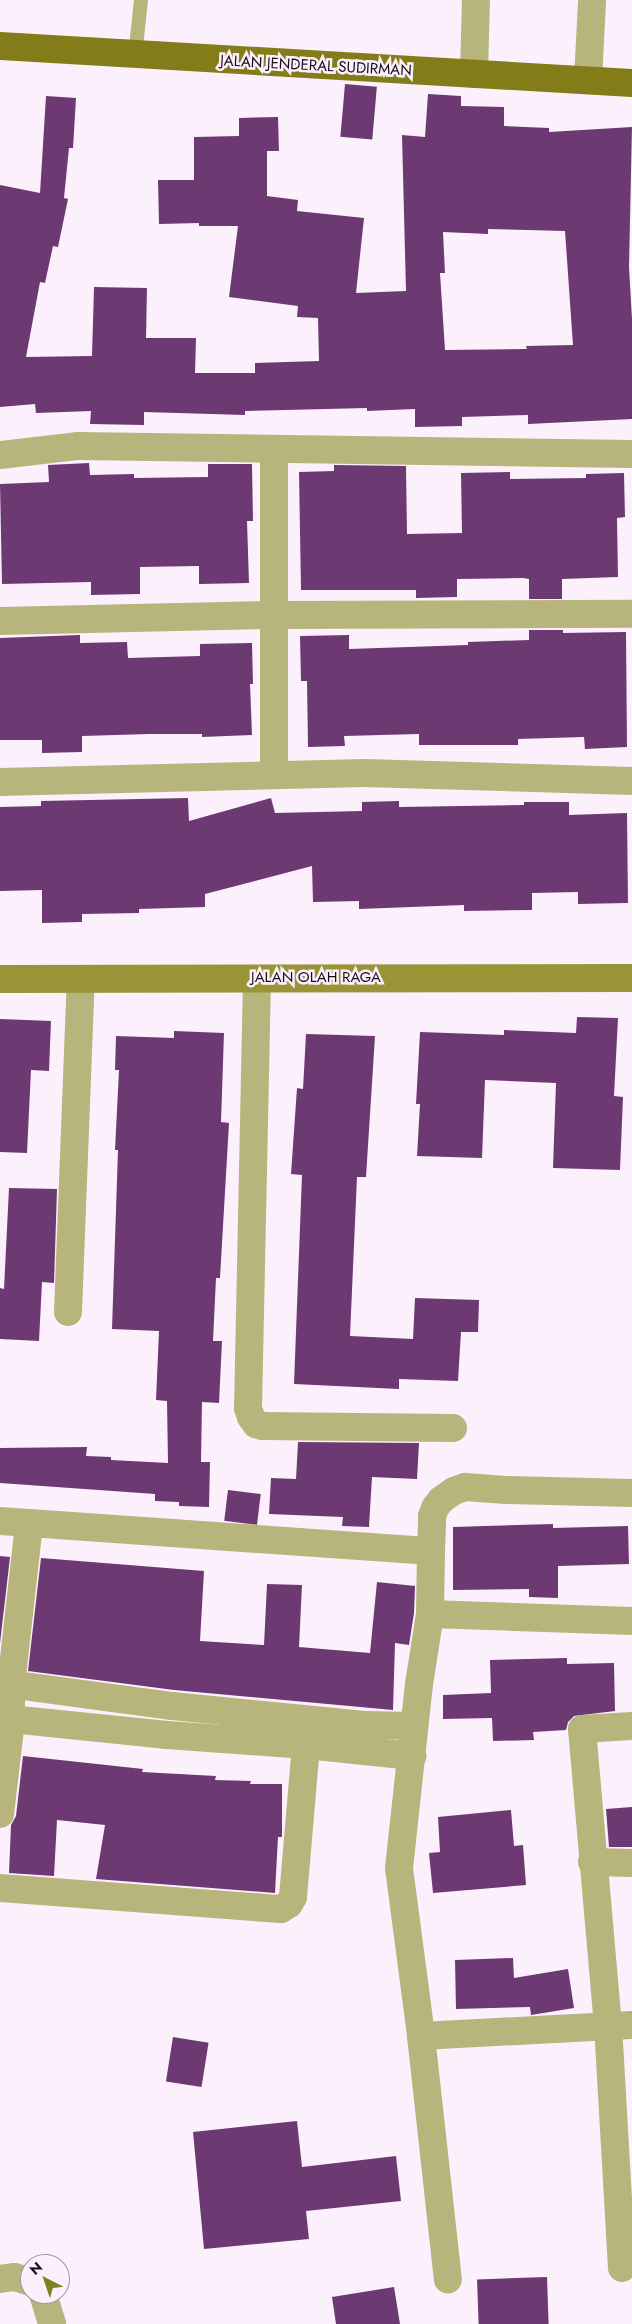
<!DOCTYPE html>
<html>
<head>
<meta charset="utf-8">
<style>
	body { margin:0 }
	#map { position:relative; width:632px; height:2324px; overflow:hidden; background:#fcf0fd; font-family:Jost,sans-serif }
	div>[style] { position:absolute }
	.building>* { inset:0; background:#6d3973; transform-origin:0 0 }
	.lane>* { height:14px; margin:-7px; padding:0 7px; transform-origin:7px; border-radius:7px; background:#b7b57c }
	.street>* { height:28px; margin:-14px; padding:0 14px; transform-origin:14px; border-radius:14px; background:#b7b57c }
	.secondary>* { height:28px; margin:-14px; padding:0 14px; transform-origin:14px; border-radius:14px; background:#999537 }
	.primary>* { height:28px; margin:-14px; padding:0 14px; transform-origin:14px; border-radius:14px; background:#827d18 }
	span { translate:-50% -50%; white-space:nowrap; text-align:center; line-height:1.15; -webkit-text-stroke:5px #fcf0fd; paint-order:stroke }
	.street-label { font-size:15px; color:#170d18 }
	.north { position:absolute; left:20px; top:2254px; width:50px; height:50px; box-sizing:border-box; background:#fcf0fd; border:1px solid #a095a1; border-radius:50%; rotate:319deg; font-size:14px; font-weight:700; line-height:20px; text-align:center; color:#170d18 }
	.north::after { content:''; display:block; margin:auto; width:18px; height:22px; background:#827e25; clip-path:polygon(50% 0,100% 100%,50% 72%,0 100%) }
</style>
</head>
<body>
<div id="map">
	<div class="building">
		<div style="left:345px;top:84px;width:32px;height:53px;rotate:5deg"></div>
		<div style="clip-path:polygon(evenodd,428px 94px,461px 96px,461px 106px,504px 107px,504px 126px,549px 128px,549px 132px,632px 127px,629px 267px,632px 319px,632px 419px,528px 424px,528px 415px,462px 417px,462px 426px,415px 427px,415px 409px,367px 411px,367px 408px,245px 411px,245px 415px,144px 412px,144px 425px,90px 424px,91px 411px,36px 413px,35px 404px,0 407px,0 185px,40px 193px,46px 96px,76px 98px,73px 148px,69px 148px,64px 198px,68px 199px,58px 247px,53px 246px,45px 283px,40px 282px,26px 357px,92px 356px,94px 287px,147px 288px,146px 338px,196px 338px,195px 373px,255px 373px,255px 363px,319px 361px,318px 318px,297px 317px,298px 306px,229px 297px,238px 226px,199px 226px,199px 223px,159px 224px,158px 180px,194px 180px,194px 137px,239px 136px,239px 118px,278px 117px,279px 151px,267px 151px,267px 196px,298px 200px,297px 211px,364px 218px,356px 293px,406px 291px,402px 135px,425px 137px,428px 94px,488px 229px,565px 231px,573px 345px,526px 346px,527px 349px,445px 350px,440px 273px,445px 273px,443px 232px,488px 234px,488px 229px)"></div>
		<div style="clip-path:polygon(89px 463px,90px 475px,134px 474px,134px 478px,208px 477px,208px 464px,252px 464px,253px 521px,247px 521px,249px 583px,199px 584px,199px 566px,140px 567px,140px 594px,91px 595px,91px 582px,2px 584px,0 484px,49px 482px,48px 465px)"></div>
		<div style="clip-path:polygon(334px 465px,406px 466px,407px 534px,462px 533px,461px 473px,510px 472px,510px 479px,586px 478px,586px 474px,624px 473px,625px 517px,617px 518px,618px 577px,562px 579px,562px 599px,529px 599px,529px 579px,523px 578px,457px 579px,457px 597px,416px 598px,416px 590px,301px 590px,299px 472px,334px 471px)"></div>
		<div style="clip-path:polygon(529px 630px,563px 630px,563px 633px,626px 632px,627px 747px,585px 749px,584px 737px,518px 739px,518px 745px,419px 745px,419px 734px,344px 736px,345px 746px,308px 747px,307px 681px,301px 681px,300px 636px,349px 635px,349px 649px,468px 645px,468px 642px,529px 640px)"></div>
		<div style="clip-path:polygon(80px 635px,80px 643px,127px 642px,128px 658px,200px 656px,200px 644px,252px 643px,253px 684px,250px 684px,252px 735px,202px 737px,202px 734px,149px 734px,82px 736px,82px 752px,42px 753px,42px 740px,0 740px,0 638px)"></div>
		<div style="clip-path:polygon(188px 798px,189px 821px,271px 798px,275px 813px,362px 811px,362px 802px,399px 801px,399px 807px,524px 805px,524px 802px,569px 802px,569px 815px,627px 813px,628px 903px,578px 904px,578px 892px,532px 893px,532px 910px,464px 911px,464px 905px,359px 909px,359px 901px,313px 902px,312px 866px,205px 894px,205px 907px,139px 909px,139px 913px,82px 914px,82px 922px,42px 923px,42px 890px,0 891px,0 807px,41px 806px,41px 801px)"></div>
		<div style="clip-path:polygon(577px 1017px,618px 1018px,614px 1096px,623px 1097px,620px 1170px,553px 1168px,556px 1083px,485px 1080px,482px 1158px,417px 1156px,420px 1104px,416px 1104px,420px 1032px,504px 1035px,504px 1030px,576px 1033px)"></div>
		<div style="clip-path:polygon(0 1019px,51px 1021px,49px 1071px,31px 1070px,27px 1153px,0 1152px)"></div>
		<div style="clip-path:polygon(174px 1031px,224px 1033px,221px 1122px,229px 1123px,220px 1278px,216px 1278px,213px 1341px,222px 1341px,219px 1403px,202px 1402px,201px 1462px,210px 1462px,209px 1507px,179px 1506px,179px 1502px,155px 1501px,155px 1494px,0 1483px,0 1448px,87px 1447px,86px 1456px,111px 1457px,111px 1460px,168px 1463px,167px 1401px,156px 1400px,159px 1331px,112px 1329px,118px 1150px,115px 1150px,119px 1070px,115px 1070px,116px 1036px,174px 1038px)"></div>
		<div style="clip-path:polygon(306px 1034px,375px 1036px,366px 1177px,357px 1177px,350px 1336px,413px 1339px,415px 1298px,479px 1300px,478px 1332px,461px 1332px,458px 1381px,399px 1379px,399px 1389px,294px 1384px,302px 1175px,291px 1174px,297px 1088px,303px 1089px)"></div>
		<div style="clip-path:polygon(9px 1188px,57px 1189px,54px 1283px,42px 1282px,39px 1341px,0 1339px,0 1288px,4px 1289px)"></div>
		<div style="clip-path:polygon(298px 1442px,419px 1443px,417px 1479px,372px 1477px,369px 1527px,342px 1526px,343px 1517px,269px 1514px,271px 1478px,296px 1479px)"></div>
		<div style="left:228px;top:1490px;width:33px;height:31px;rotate:7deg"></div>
		<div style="clip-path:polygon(553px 1524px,553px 1528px,628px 1526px,629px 1564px,558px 1566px,558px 1598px,529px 1597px,529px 1589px,453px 1590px,453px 1527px)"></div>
		<div style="clip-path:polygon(0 1556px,10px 1557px,0 1643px)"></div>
		<div style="clip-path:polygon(41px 1558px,204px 1571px,200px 1641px,264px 1645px,267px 1584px,302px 1585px,299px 1647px,370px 1653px,377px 1582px,415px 1586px,414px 1613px,409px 1645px,395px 1643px,393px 1710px,174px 1690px,28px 1671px)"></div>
		<div style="clip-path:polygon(567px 1658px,567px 1664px,614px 1663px,615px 1711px,574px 1716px,568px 1722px,566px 1730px,533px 1732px,534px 1740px,493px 1741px,492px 1718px,443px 1719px,443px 1695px,491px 1693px,490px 1660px)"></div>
		<div style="clip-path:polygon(23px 1756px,143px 1769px,142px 1772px,216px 1776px,215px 1780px,251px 1781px,250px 1784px,282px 1784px,282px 1837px,278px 1837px,275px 1893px,96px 1879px,105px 1825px,57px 1820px,54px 1876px,9px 1873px,11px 1825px,16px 1816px)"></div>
		<div style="clip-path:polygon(632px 1807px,632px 1847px,609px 1847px,606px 1809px)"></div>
		<div style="clip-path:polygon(511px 1810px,514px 1846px,523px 1845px,526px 1885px,433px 1893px,429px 1853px,440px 1852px,438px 1817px)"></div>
		<div style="clip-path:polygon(513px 1958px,514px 1978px,568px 1969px,574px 2008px,531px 2015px,530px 2007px,456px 2009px,455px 1960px)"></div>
		<div style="left:173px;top:2037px;width:36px;height:45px;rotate:9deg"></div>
		<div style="clip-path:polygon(297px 2121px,302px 2167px,396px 2156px,401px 2201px,306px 2211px,309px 2239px,204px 2249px,193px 2132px)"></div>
		<div style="left:547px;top:2277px;width:47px;height:70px;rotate:88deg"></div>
		<div style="clip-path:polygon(394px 2287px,400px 2324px,336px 2324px,332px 2297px)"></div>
	</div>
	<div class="lane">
		<div style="left:135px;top:56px;width:56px;rotate:-83.9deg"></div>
	</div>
	<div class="street">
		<div style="left:474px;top:74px;width:74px;rotate:-88.5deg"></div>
		<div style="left:588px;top:80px;width:80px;rotate:-87.1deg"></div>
		<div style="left:274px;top:449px;width:325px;rotate:90deg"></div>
		<div style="left:0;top:455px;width:79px;rotate:-6.6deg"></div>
		<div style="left:78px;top:446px;width:554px;rotate:0.83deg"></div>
		<div style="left:0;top:621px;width:274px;rotate:-1.3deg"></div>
		<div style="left:274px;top:615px;width:358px;rotate:-0.2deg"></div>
		<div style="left:0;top:782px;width:364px;rotate:-1.4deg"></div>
		<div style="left:364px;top:773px;width:268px;rotate:1.7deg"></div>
		<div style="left:257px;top:979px;width:429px;rotate:91.2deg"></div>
		<div style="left:248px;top:1408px;width:9px;rotate:72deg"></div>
		<div style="left:251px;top:1417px;width:9px;rotate:54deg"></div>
		<div style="left:256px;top:1424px;width:6px;rotate:18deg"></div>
		<div style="left:262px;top:1426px;width:191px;rotate:0.6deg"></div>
		<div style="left:68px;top:1312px;width:333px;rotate:-87.8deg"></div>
		<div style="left:0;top:1521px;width:432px;rotate:4deg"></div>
		<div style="left:431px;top:1551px;width:63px;rotate:90.9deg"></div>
		<div style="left:430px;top:1614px;width:71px;rotate:98.9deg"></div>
		<div style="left:419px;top:1684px;width:185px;rotate:96.2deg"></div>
		<div style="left:399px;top:1868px;width:169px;rotate:82.5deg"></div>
		<div style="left:421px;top:2036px;width:245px;rotate:83.7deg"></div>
		<div style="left:431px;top:1551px;width:35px;rotate:-88deg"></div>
		<div style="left:432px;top:1516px;width:9px;rotate:-69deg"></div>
		<div style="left:435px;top:1508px;width:10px;rotate:-53deg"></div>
		<div style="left:441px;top:1500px;width:16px;rotate:-35deg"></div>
		<div style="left:454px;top:1491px;width:12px;rotate:-20deg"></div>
		<div style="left:465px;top:1487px;width:41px;rotate:4.2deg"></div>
		<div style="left:506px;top:1490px;width:126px;rotate:1.4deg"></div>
		<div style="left:430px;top:1614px;width:202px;rotate:2deg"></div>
		<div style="left:0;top:1683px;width:174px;rotate:7.6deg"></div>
		<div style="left:172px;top:1706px;width:196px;rotate:5.6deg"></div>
		<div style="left:367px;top:1725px;width:47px;rotate:1.2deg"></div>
		<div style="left:0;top:1718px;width:168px;rotate:5.8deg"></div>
		<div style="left:167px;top:1735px;width:139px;rotate:4.1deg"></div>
		<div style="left:306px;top:1745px;width:107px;rotate:5.9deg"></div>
		<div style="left:0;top:1814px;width:95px;rotate:-83.3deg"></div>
		<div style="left:11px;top:1720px;width:35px;rotate:-90deg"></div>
		<div style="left:11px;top:1685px;width:162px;rotate:-83.6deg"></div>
		<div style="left:592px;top:1862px;width:40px;rotate:1.4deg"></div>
		<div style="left:0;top:1888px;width:282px;rotate:4.3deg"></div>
		<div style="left:281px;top:1909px;width:9px;rotate:-32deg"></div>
		<div style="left:289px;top:1904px;width:8px;rotate:-60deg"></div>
		<div style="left:293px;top:1897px;width:153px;rotate:-85.1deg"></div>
		<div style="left:421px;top:2036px;width:211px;rotate:-3deg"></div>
		<div style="left:622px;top:2268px;width:242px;rotate:-93.3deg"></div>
		<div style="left:608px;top:2026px;width:298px;rotate:-95deg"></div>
		<div style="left:582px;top:1729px;width:50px;rotate:-3.4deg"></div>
		<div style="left:0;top:2279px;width:15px;rotate:-8deg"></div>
		<div style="left:15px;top:2277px;width:16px;rotate:18deg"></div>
		<div style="left:43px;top:2294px;width:31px;rotate:73deg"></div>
	</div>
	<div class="secondary">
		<div style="left:0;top:979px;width:632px;rotate:-0.09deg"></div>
	</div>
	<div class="primary">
		<div style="left:0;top:46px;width:633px;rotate:3.35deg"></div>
	</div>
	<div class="street-label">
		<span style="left:316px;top:66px;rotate:3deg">JALAN JENDERAL SUDIRMAN</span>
		<span style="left:316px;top:978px">JALAN OLAH RAGA</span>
	</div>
	<div class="north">N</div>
</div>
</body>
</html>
